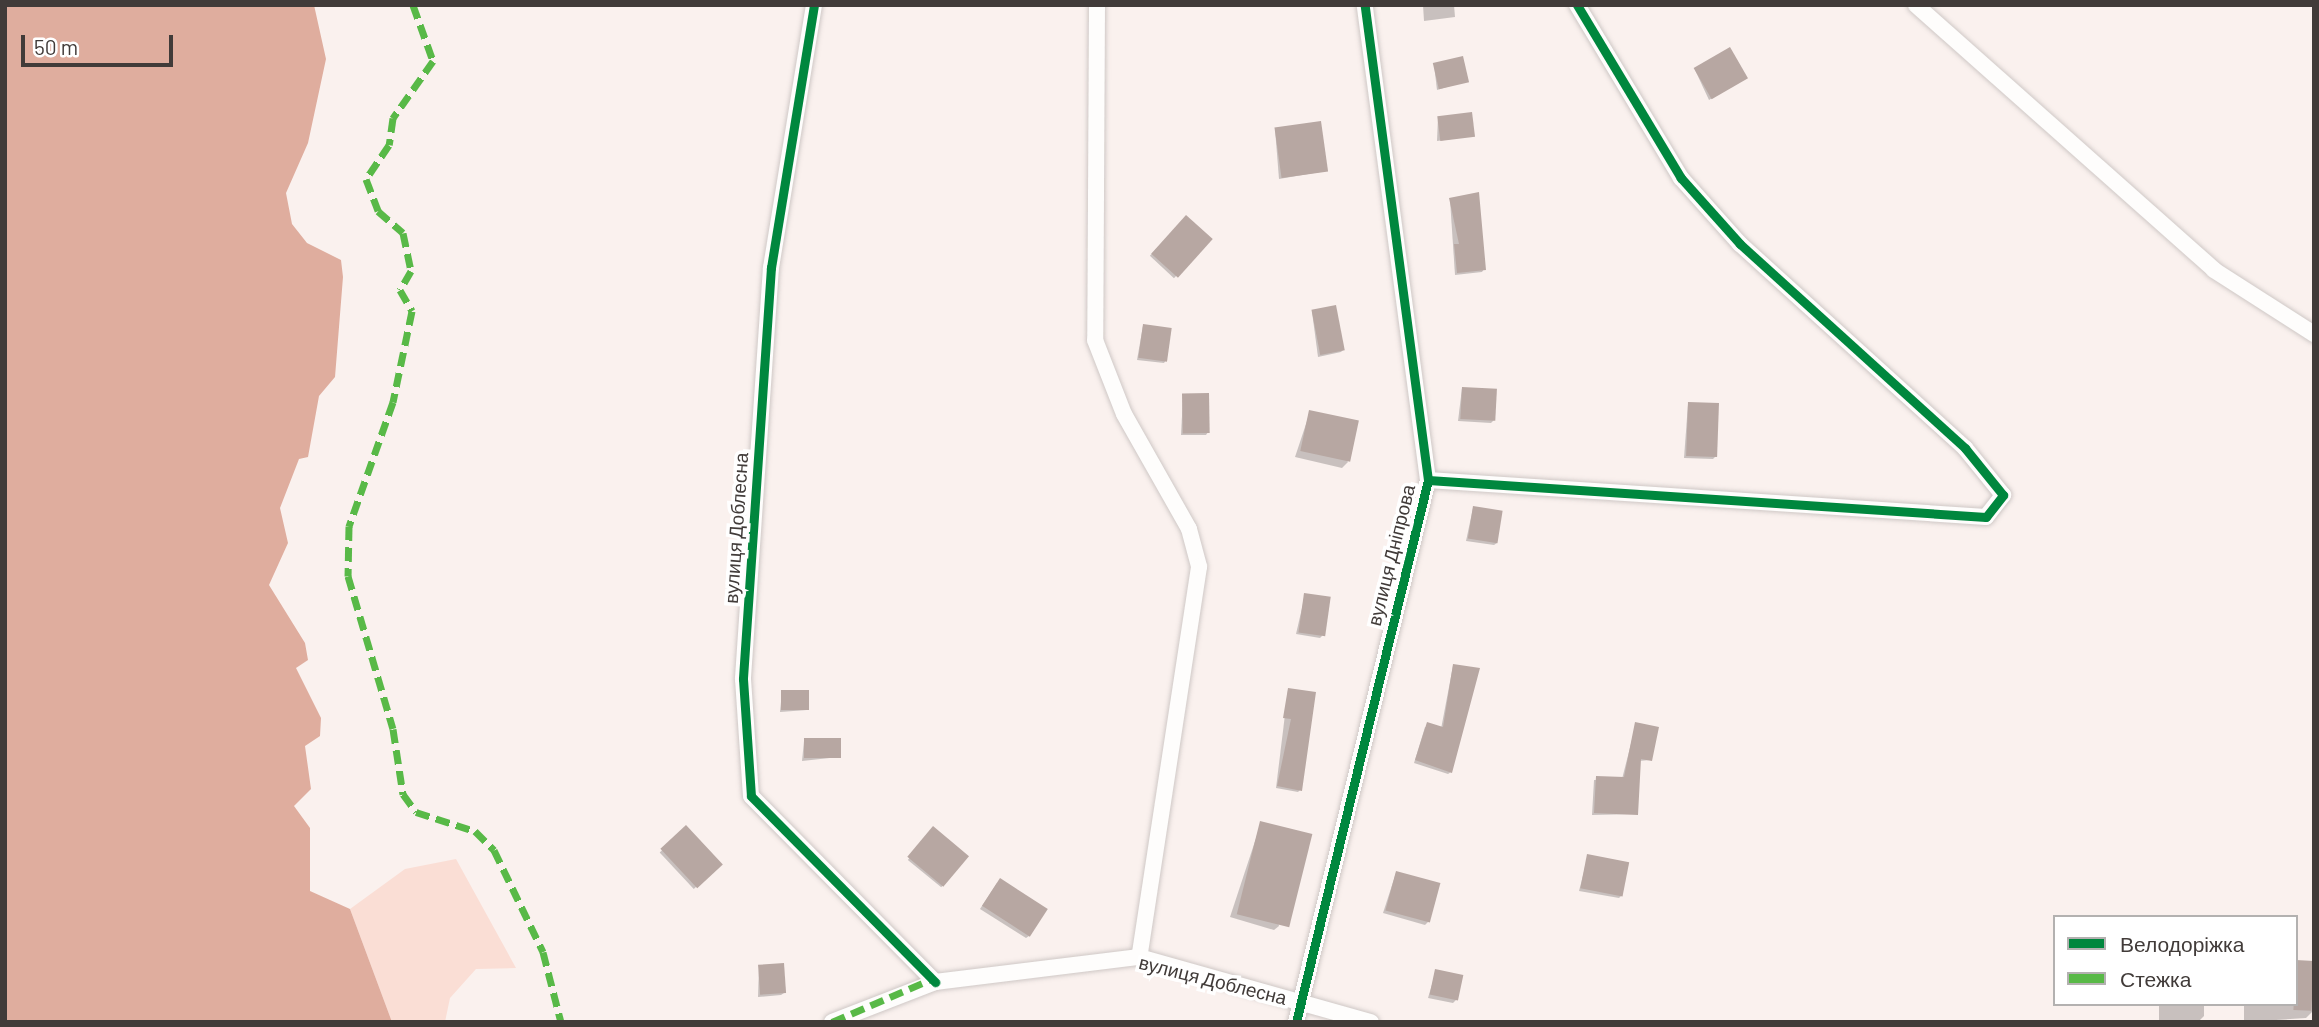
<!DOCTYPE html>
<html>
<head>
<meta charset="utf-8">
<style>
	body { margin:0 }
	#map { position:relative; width:2319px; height:1027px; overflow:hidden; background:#faf1ee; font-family:Barlow,sans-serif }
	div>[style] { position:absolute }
	.green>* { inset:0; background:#faded5 }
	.water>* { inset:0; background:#dfad9e }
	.shadow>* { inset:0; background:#0003; transform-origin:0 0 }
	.building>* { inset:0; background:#b7a7a2; transform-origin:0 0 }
	.roads { filter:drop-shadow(0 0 2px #cfc8c6) drop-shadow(0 0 2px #cfc8c6) }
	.minor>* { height:16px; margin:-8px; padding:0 8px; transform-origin:8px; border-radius:8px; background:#fefdfc }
	.quiet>* { height:7px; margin-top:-3.5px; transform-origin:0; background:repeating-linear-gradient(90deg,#58b947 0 14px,transparent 0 21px) }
	.cycleway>* { height:9px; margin:-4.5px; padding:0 4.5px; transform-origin:4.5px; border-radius:4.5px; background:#00873e }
	span { translate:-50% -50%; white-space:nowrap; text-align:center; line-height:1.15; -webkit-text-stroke:7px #fff; paint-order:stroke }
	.street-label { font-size:19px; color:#413b39 }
	.frame { position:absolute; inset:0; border:7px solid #413b39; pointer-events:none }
	.legend { position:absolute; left:2053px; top:915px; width:245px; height:91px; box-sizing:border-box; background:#fff; border:2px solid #b3b1b0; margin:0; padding:9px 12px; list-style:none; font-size:21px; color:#413b39 }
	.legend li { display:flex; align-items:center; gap:14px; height:35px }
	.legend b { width:35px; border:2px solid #b3b1b0 }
	.scale { position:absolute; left:21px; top:35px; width:152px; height:32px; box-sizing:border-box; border:4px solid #413b39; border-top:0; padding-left:9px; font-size:21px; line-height:24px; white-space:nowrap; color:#413b39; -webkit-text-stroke:5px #fff; paint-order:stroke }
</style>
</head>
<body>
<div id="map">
	<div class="green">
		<div style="clip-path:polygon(456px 859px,516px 968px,476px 969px,450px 998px,445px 1022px,392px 1022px,350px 909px,405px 869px)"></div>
	</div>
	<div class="water">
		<div style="clip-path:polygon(5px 5px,314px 5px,326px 59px,308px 143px,286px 193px,292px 224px,307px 243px,341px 260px,343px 277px,335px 377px,319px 396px,308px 457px,299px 459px,280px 508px,288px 543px,269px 585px,305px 643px,308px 660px,296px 668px,321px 718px,320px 736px,305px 746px,311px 789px,294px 806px,310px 828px,310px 891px,350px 909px,392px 1022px,5px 1022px)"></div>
	</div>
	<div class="shadow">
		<div style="clip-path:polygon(1423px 5px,1454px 5px,1455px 17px,1424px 21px)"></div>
		<div style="clip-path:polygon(1434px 65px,1467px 81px,1437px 90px)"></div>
		<div style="clip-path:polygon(1695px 70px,1743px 80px,1709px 100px)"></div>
		<div style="clip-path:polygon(1438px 117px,1473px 136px,1437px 141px)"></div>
		<div style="clip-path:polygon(1275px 129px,1326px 171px,1279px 179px)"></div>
		<div style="clip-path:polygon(1450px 200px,1484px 269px,1482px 272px,1455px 275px)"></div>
		<div style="left:1186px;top:217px;width:33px;height:53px;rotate:43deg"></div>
		<div style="clip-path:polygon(1312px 312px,1343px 350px,1341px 352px,1318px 357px)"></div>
		<div style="clip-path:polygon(1143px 326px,1166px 360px,1164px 363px,1137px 360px)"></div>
		<div style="clip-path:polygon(1462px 388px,1494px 420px,1491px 423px,1458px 421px)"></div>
		<div style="clip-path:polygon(1183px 396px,1208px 432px,1206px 435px,1181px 435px)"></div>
		<div style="clip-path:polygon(1688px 404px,1716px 456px,1713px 459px,1684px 458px)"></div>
		<div style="clip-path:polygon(1310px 412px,1348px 462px,1342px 468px,1295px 457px)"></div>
		<div style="clip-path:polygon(1473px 508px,1497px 543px,1494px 545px,1466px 541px)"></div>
		<div style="clip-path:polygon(1305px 595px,1322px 636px,1320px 638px,1296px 634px)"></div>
		<div style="clip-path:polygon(1453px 666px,1451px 772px,1448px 774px,1414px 763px,1425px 727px,1441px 729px)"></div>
		<div style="clip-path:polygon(1288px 690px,1300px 790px,1298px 792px,1276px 788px)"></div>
		<div style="clip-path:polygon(782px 692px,807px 710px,780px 712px)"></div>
		<div style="clip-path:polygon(1636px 724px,1650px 760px,1639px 761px,1636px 814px,1592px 815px,1594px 780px,1622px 779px)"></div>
		<div style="clip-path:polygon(804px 741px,839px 757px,802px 761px)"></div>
		<div style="clip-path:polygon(1261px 823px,1279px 926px,1274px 930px,1230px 917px)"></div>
		<div style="left:686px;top:828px;width:50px;height:36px;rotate:47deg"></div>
		<div style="left:933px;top:829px;width:43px;height:40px;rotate:39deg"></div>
		<div style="clip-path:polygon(1588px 856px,1622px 895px,1619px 898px,1579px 891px)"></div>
		<div style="clip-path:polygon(1396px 873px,1428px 922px,1425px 925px,1383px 913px)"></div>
		<div style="clip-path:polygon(997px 883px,1029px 936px,1026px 938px,980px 909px)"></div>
		<div style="clip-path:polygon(2314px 963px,2314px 1010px,2306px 1018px,2244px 1022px,2244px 1004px,2296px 1004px)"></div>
		<div style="clip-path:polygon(759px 967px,784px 993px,781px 995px,758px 997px)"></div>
		<div style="clip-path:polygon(1436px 971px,1456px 1000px,1453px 1003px,1428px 998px)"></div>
		<div style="clip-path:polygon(2159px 1004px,2204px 1004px,2204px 1016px,2198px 1022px,2159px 1022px)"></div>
	</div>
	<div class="building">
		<div style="left:1730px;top:47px;width:36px;height:42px;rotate:60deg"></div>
		<div style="left:1463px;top:56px;width:27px;height:31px;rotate:77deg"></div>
		<div style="left:1472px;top:112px;width:25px;height:35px;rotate:83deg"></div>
		<div style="left:1321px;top:121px;width:51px;height:47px;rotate:82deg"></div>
		<div style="clip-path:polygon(1479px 192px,1486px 270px,1457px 273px,1454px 244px,1459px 244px,1449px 198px)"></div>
		<div style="left:1186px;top:215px;width:36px;height:52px;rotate:42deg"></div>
		<div style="left:1336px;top:305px;width:46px;height:25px;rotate:79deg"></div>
		<div style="left:1143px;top:324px;width:29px;height:34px;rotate:8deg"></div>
		<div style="left:1462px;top:387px;width:35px;height:32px;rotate:3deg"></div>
		<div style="left:1209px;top:393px;width:40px;height:27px;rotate:89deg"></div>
		<div style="left:1688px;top:402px;width:31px;height:54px;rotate:2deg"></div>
		<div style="left:1309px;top:410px;width:51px;height:42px;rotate:12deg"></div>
		<div style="left:1473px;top:506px;width:30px;height:33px;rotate:9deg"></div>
		<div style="left:1304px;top:593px;width:27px;height:40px;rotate:8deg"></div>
		<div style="clip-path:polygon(1453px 664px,1480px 668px,1452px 773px,1415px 760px,1427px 722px,1443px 727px)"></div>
		<div style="clip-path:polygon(1288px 688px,1316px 692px,1302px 791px,1277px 786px,1291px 719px,1283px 718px)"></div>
		<div style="left:809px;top:690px;width:20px;height:28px;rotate:90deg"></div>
		<div style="clip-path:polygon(1635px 722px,1659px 727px,1652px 761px,1641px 759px,1638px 815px,1594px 813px,1596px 776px,1624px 777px)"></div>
		<div style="left:841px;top:738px;width:20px;height:37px;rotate:90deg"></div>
		<div style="left:1260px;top:821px;width:54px;height:96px;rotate:14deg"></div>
		<div style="left:686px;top:825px;width:54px;height:35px;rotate:47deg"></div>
		<div style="left:933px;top:826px;width:47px;height:40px;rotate:40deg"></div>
		<div style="left:1587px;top:854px;width:43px;height:35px;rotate:11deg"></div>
		<div style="left:1396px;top:871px;width:46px;height:41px;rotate:15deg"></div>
		<div style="left:1000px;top:878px;width:57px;height:33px;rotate:33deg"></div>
		<div style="left:2296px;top:960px;width:18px;height:50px;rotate:3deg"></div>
		<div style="left:784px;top:963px;width:30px;height:26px;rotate:86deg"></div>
		<div style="left:1435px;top:969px;width:29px;height:26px;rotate:12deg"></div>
	</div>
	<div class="roads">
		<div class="minor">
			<div style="left:814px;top:5px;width:266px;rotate:99.3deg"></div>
			<div style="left:771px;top:267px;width:413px;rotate:93.9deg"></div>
			<div style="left:743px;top:679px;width:117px;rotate:86.1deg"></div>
			<div style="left:751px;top:796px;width:262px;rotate:45.3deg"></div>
			<div style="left:1097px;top:5px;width:335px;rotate:90.3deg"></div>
			<div style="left:1095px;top:340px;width:79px;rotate:68.6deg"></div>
			<div style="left:1124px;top:414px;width:132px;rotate:60.5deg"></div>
			<div style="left:1189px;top:529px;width:39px;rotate:75deg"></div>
			<div style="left:1199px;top:567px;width:395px;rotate:98.7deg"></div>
			<div style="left:1916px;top:5px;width:399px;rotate:41.6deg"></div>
			<div style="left:2214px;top:270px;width:119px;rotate:32.6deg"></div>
			<div style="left:1428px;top:480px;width:559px;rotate:3.79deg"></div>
			<div style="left:1986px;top:517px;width:28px;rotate:-52deg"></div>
			<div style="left:2003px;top:495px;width:60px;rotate:-129deg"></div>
			<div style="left:1965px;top:448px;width:304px;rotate:-137.8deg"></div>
			<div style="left:1740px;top:244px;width:89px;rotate:-131.8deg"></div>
			<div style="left:1681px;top:178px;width:202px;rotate:-121deg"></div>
			<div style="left:832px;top:1022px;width:110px;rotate:-21.2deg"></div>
			<div style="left:935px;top:982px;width:206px;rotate:-7deg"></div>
			<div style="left:1139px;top:957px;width:241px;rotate:15.7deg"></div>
			<div style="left:1296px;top:1022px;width:558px;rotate:-76.31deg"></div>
			<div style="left:1428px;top:480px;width:479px;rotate:-97.6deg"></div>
		</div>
	</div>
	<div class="quiet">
		<div style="left:413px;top:5px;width:59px;rotate:70.3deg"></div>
		<div style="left:433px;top:61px;width:70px;rotate:125.1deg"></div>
		<div style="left:393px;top:118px;width:27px;rotate:98deg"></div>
		<div style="left:389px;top:145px;width:41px;rotate:124.1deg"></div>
		<div style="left:366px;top:179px;width:34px;rotate:69deg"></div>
		<div style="left:378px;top:211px;width:33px;rotate:41deg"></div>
		<div style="left:403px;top:233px;width:39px;rotate:78deg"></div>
		<div style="left:411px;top:271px;width:22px;rotate:120deg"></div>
		<div style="left:400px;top:290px;width:24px;rotate:60deg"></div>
		<div style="left:412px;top:311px;width:93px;rotate:101.8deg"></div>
		<div style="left:393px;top:402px;width:132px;rotate:109.5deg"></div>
		<div style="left:349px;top:526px;width:50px;rotate:91.1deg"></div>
		<div style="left:348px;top:576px;width:159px;rotate:73.6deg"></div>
		<div style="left:393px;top:729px;width:66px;rotate:81.3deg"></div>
		<div style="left:403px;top:794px;width:22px;rotate:54deg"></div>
		<div style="left:416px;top:812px;width:62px;rotate:17.9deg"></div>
		<div style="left:475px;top:831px;width:27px;rotate:45deg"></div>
		<div style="left:494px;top:850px;width:113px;rotate:64.3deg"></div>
		<div style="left:543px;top:952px;width:72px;rotate:75.6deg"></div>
		<div style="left:832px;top:1022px;width:109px;rotate:-23.3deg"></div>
	</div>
	<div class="cycleway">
		<div style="left:814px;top:5px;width:266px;rotate:99.3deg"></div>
		<div style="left:771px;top:267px;width:413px;rotate:93.9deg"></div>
		<div style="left:743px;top:679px;width:117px;rotate:86.1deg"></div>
		<div style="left:751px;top:796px;width:262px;rotate:45.3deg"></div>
		<div style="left:1428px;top:480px;width:559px;rotate:3.79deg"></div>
		<div style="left:1986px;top:517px;width:28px;rotate:-52deg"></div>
		<div style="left:2003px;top:495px;width:60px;rotate:-129deg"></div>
		<div style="left:1965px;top:448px;width:304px;rotate:-137.8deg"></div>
		<div style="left:1740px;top:244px;width:89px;rotate:-131.8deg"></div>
		<div style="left:1681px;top:178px;width:202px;rotate:-121deg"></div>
		<div style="left:1296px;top:1022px;width:558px;rotate:-76.31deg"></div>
		<div style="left:1428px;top:480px;width:479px;rotate:-97.6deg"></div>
	</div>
	<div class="street-label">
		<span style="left:736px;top:528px;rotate:-86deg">вулиця Доблесна</span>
		<span style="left:1391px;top:555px;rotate:-76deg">вулиця Дніпрова</span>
		<span style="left:1213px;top:980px;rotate:14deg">вулиця Доблесна</span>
	</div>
	<div class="frame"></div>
	<ul class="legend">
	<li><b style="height:9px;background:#00873e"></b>Велодоріжка</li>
	<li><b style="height:9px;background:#58b947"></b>Стежка</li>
	</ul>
	<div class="scale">50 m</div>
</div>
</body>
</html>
